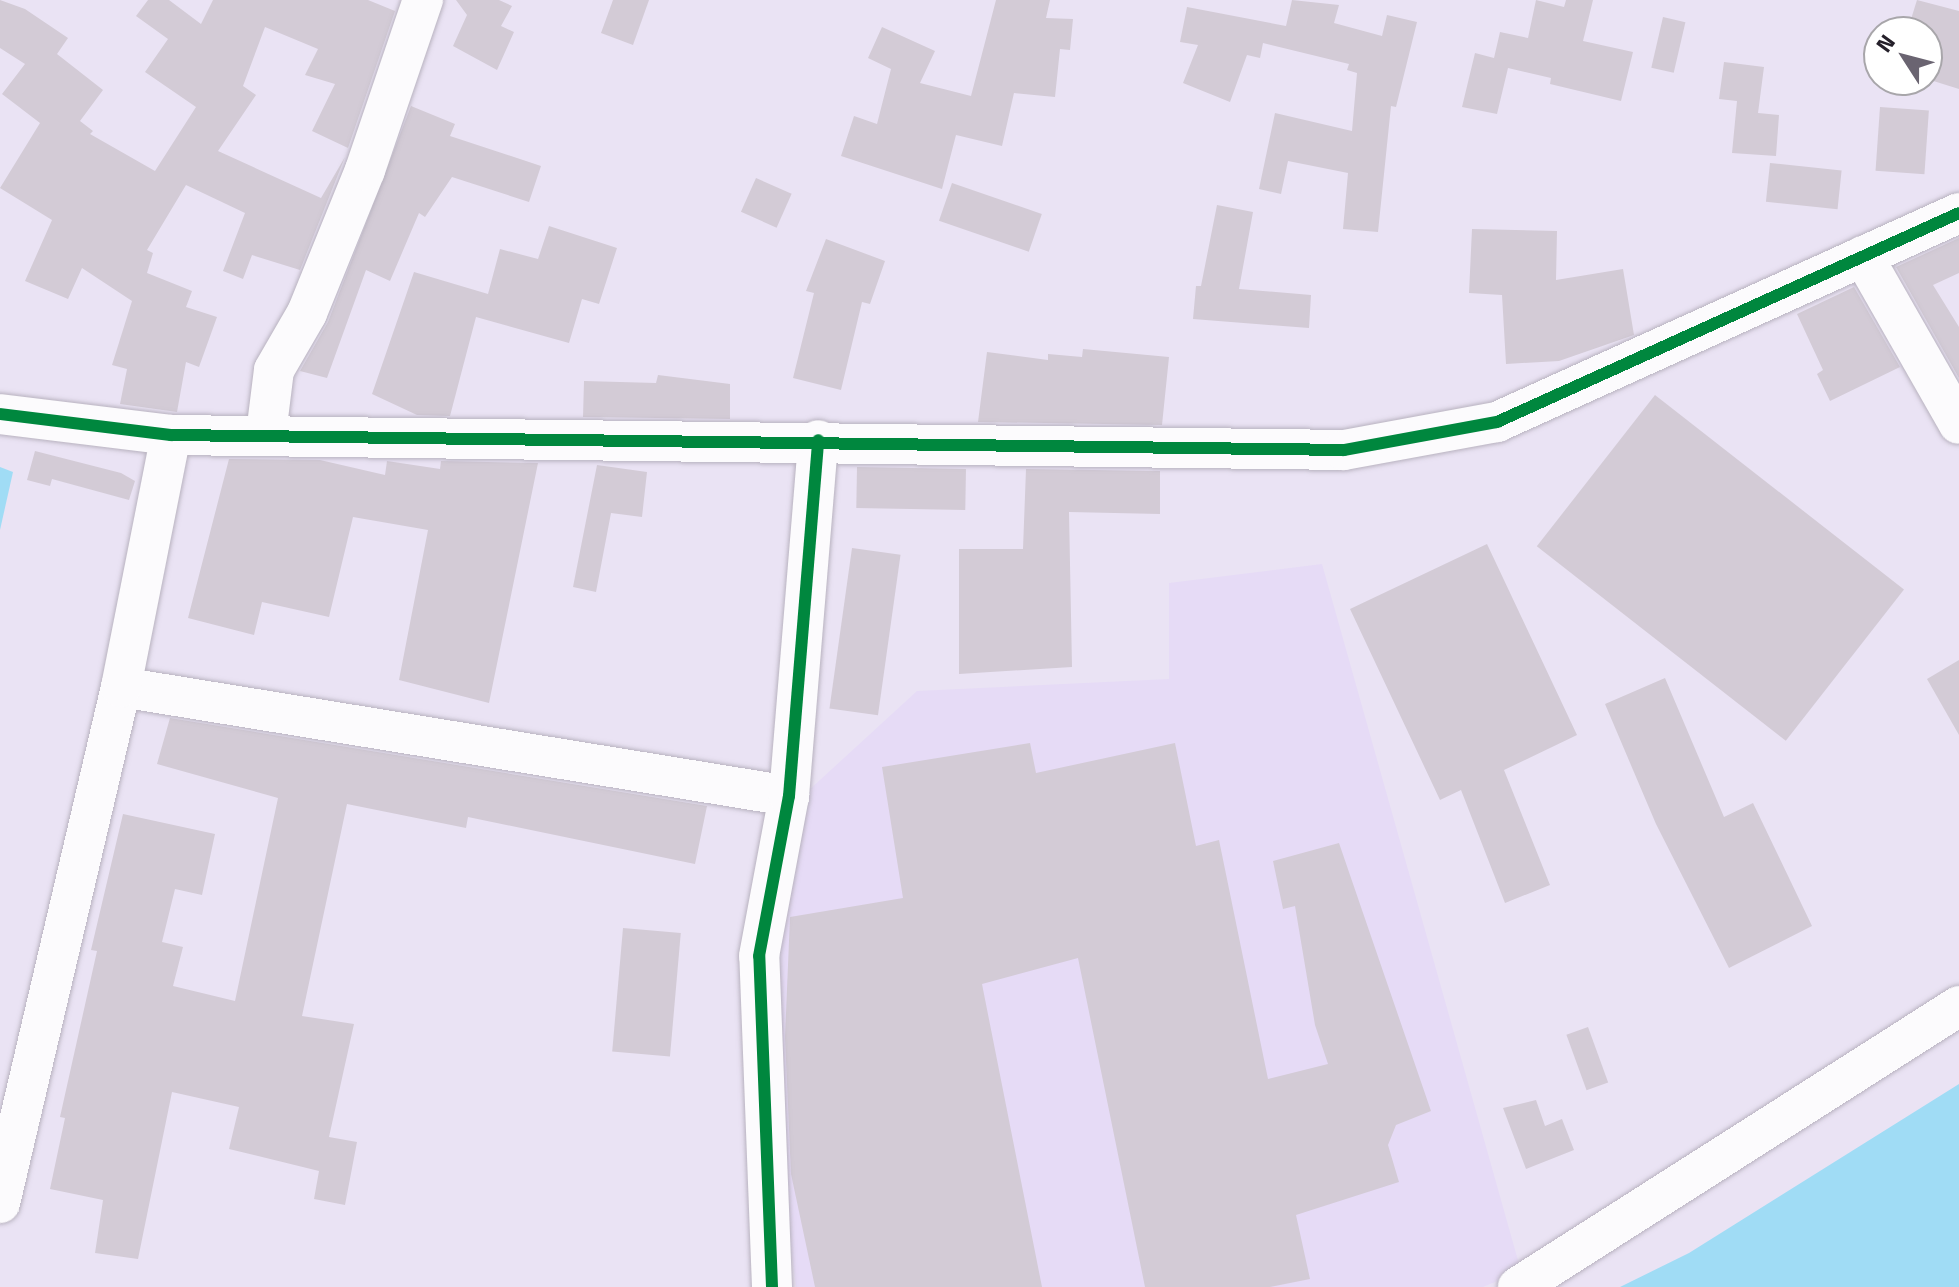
<!DOCTYPE html>
<html>
<head>
<meta charset="utf-8">
<style>
	body { margin:0 }
	#map { position:relative; width:1959px; height:1287px; overflow:hidden; background:#eae3f4; font-family:"Titillium Web",sans-serif }
	div>[style] { position:absolute }
	.built>* { inset:0; background:#e6dbf6 }
	.water>* { inset:0; background:#a0dcf5 }
	.building>* { inset:0; background:#d3cbd6; transform-origin:0 0 }
	.roads { filter:drop-shadow(0 0 2px #b8b2bf) drop-shadow(0 0 2px #b8b2bf) }
	.minor>* { height:40px; margin:-20px; padding:0 20px; transform-origin:20px; border-radius:20px; background:#fcfbfd }
	.cycleway>* { height:12px; margin:-6px; padding:0 6px; transform-origin:6px; border-radius:6px; background:#00873e }
	span { translate:-50% -50%; white-space:nowrap; text-align:center; line-height:1.15; -webkit-text-stroke:8px #fff; paint-order:stroke }
	.north { position:absolute; left:1863px; top:16px; width:80px; height:80px; box-sizing:border-box; background:#fff; border:2px solid #a8a6aa; border-radius:50%; rotate:306deg; font-size:22px; font-weight:700; line-height:32px; text-align:center; color:#25202a }
	.north::after { content:''; display:block; margin:auto; width:28px; height:36px; background:#6a6471; clip-path:polygon(50% 0,100% 100%,50% 72%,0 100%) }
</style>
</head>
<body>
<div id="map">
	<div class="built">
		<div style="clip-path:polygon(1322px 564px,1521px 1271px,1483px 1287px,796px 1287px,776px 1128px,777px 925px,808px 791px,917px 691px,1169px 679px,1169px 583px)"></div>
	</div>
	<div class="water">
		<div style="clip-path:polygon(0 467px,13px 472px,0 530px)"></div>
		<div style="clip-path:polygon(1959px 1084px,1959px 1287px,1620px 1287px,1689px 1253px)"></div>
	</div>
	<div class="building">
		<div style="clip-path:polygon(0 0,25px 9px,68px 38px,57px 54px,103px 90px,80px 121px,93px 131px,90px 134px,155px 171px,196px 107px,145px 72px,168px 39px,136px 16px,148px 0,169px 0,201px 24px,213px 0,368px 0,395px 11px,348px 148px,312px 131px,335px 84px,305px 75px,318px 49px,265px 27px,243px 86px,256px 95px,218px 151px,321px 198px,345px 157px,300px 270px,252px 255px,243px 279px,223px 271px,245px 213px,186px 185px,147px 250px,153px 253px,147px 273px,192px 291px,186px 307px,217px 317px,199px 367px,186px 362px,177px 412px,120px 404px,127px 369px,112px 365px,132px 301px,82px 268px,68px 299px,25px 281px,52px 220px,0 188px,40px 123px,2px 94px,25px 64px,0 48px)"></div>
		<div style="clip-path:polygon(456px 0,499px 0,512px 6px,501px 26px,514px 32px,497px 70px,453px 46px,467px 15px)"></div>
		<div style="clip-path:polygon(613px 0,649px 0,633px 45px,601px 33px)"></div>
		<div style="clip-path:polygon(996px 0,1050px 0,1046px 18px,1073px 19px,1070px 50px,1060px 49px,1055px 97px,1014px 93px,1002px 146px,956px 135px,942px 189px,841px 156px,854px 116px,877px 124px,891px 69px,868px 58px,882px 27px,935px 51px,920px 83px,971px 96px)"></div>
		<div style="clip-path:polygon(1292px 0,1339px 5px,1334px 23px,1382px 36px,1387px 15px,1417px 22px,1396px 107px,1391px 106px,1378px 232px,1343px 229px,1348px 173px,1288px 161px,1281px 194px,1259px 189px,1275px 113px,1352px 131px,1357px 73px,1347px 70px,1349px 64px,1263px 43px,1260px 58px,1247px 55px,1230px 102px,1183px 83px,1198px 45px,1180px 42px,1187px 7px,1286px 26px)"></div>
		<div style="clip-path:polygon(1536px 0,1564px 7px,1566px 0,1593px 0,1583px 41px,1633px 52px,1621px 101px,1550px 84px,1551px 78px,1508px 68px,1497px 114px,1462px 107px,1475px 53px,1494px 58px,1500px 32px,1528px 38px)"></div>
		<div style="clip-path:polygon(1917px 0,1959px 11px,1959px 89px,1927px 79px,1927px 32px,1907px 32px)"></div>
		<div style="left:1663px;top:17px;width:23px;height:52px;rotate:13deg"></div>
		<div style="clip-path:polygon(1724px 62px,1764px 67px,1758px 113px,1779px 115px,1776px 156px,1732px 153px,1737px 101px,1719px 99px)"></div>
		<div style="clip-path:polygon(411px 106px,455px 124px,450px 136px,541px 166px,529px 202px,452px 177px,425px 217px,419px 213px,390px 281px,366px 270px,327px 378px,300px 371px,328px 322px)"></div>
		<div style="left:1880px;top:107px;width:49px;height:64px;rotate:4deg"></div>
		<div style="left:1770px;top:163px;width:72px;height:39px;rotate:6deg"></div>
		<div style="left:756px;top:178px;width:39px;height:37px;rotate:24deg"></div>
		<div style="left:952px;top:183px;width:95px;height:40px;rotate:19deg"></div>
		<div style="clip-path:polygon(1217px 205px,1253px 212px,1239px 289px,1311px 295px,1309px 328px,1193px 319px,1196px 286px,1201px 286px)"></div>
		<div style="clip-path:polygon(549px 226px,617px 248px,599px 304px,582px 299px,569px 343px,476px 317px,450px 416px,417px 415px,372px 394px,414px 272px,488px 294px,500px 249px,538px 259px)"></div>
		<div style="clip-path:polygon(1472px 229px,1557px 231px,1556px 280px,1623px 269px,1634px 335px,1559px 361px,1506px 364px,1502px 295px,1469px 293px)"></div>
		<div style="clip-path:polygon(1959px 238px,1959px 273px,1933px 285px,1959px 327px,1959px 378px,1896px 267px)"></div>
		<div style="clip-path:polygon(826px 239px,885px 261px,870px 304px,862px 302px,841px 390px,793px 378px,814px 293px,806px 291px)"></div>
		<div style="clip-path:polygon(1854px 287px,1900px 367px,1830px 401px,1817px 374px,1823px 370px,1797px 314px)"></div>
		<div style="clip-path:polygon(1083px 349px,1169px 357px,1162px 425px,978px 422px,987px 352px,1048px 360px,1048px 354px,1082px 357px)"></div>
		<div style="clip-path:polygon(658px 375px,730px 384px,730px 419px,583px 417px,584px 381px,656px 383px)"></div>
		<div style="left:1655px;top:395px;width:316px;height:192px;rotate:38deg"></div>
		<div style="clip-path:polygon(35px 451px,121px 473px,135px 481px,129px 500px,52px 479px,50px 486px,27px 480px)"></div>
		<div style="clip-path:polygon(229px 459px,320px 460px,385px 475px,387px 461px,440px 469px,441px 461px,538px 463px,489px 703px,399px 680px,428px 530px,353px 517px,329px 617px,262px 602px,254px 635px,188px 618px)"></div>
		<div style="clip-path:polygon(597px 465px,647px 472px,642px 517px,611px 513px,596px 592px,573px 587px)"></div>
		<div style="left:857px;top:467px;width:109px;height:41px;rotate:1deg"></div>
		<div style="clip-path:polygon(1026px 469px,1160px 471px,1160px 514px,1069px 512px,1072px 667px,959px 674px,959px 549px,1023px 549px)"></div>
		<div style="clip-path:polygon(1487px 544px,1577px 735px,1504px 770px,1550px 885px,1505px 903px,1461px 790px,1440px 800px,1350px 609px)"></div>
		<div style="left:852px;top:548px;width:49px;height:162px;rotate:8deg"></div>
		<div style="clip-path:polygon(1959px 660px,1959px 735px,1927px 679px)"></div>
		<div style="clip-path:polygon(1665px 678px,1724px 817px,1753px 803px,1812px 926px,1729px 968px,1656px 824px,1605px 704px)"></div>
		<div style="clip-path:polygon(170px 718px,707px 806px,695px 864px,468px 817px,466px 828px,347px 804px,302px 1016px,354px 1024px,329px 1137px,357px 1142px,345px 1205px,314px 1199px,319px 1171px,229px 1149px,239px 1107px,172px 1092px,138px 1259px,95px 1253px,103px 1200px,50px 1189px,65px 1118px,60px 1117px,97px 951px,91px 950px,123px 814px,215px 834px,202px 895px,175px 889px,162px 942px,183px 947px,173px 986px,235px 1001px,278px 798px,157px 764px)"></div>
		<div style="clip-path:polygon(1030px 743px,1036px 773px,1175px 743px,1196px 846px,1219px 840px,1268px 1079px,1328px 1064px,1315px 1025px,1295px 906px,1283px 909px,1273px 861px,1339px 843px,1431px 1111px,1396px 1125px,1388px 1145px,1399px 1182px,1296px 1215px,1310px 1279px,1270px 1287px,1145px 1287px,1078px 958px,982px 984px,1042px 1287px,815px 1287px,791px 1174px,785px 1037px,790px 917px,903px 898px,882px 767px)"></div>
		<div style="left:623px;top:928px;width:58px;height:124px;rotate:5deg"></div>
		<div style="left:1588px;top:1027px;width:59px;height:23px;rotate:70deg"></div>
		<div style="clip-path:polygon(1536px 1100px,1545px 1126px,1562px 1119px,1574px 1150px,1526px 1169px,1503px 1108px)"></div>
	</div>
	<div class="roads">
		<div class="minor">
			<div style="left:1863px;top:256px;width:193px;rotate:60.3deg"></div>
			<div style="left:0;top:414px;width:172px;rotate:7deg"></div>
			<div style="left:171px;top:435px;width:1173px;rotate:0.73deg"></div>
			<div style="left:1344px;top:450px;width:156px;rotate:-10.4deg"></div>
			<div style="left:1497px;top:422px;width:507px;rotate:-24.34deg"></div>
			<div style="left:266px;top:434px;width:64px;rotate:-82.9deg"></div>
			<div style="left:274px;top:370px;width:66px;rotate:-59.9deg"></div>
			<div style="left:307px;top:313px;width:154px;rotate:-67.9deg"></div>
			<div style="left:365px;top:170px;width:180px;rotate:-71.2deg"></div>
			<div style="left:121px;top:687px;width:677px;rotate:9.27deg"></div>
			<div style="left:0;top:1203px;width:530px;rotate:-76.8deg"></div>
			<div style="left:121px;top:687px;width:257px;rotate:-78.8deg"></div>
			<div style="left:772px;top:1287px;width:331px;rotate:-92.2deg"></div>
			<div style="left:759px;top:956px;width:163px;rotate:-79.4deg"></div>
			<div style="left:789px;top:796px;width:357px;rotate:-85.3deg"></div>
			<div style="left:1518px;top:1287px;width:523px;rotate:-32.5deg"></div>
		</div>
	</div>
	<div class="cycleway">
		<div style="left:0;top:414px;width:172px;rotate:7deg"></div>
		<div style="left:171px;top:435px;width:1173px;rotate:0.73deg"></div>
		<div style="left:1344px;top:450px;width:156px;rotate:-10.4deg"></div>
		<div style="left:1497px;top:422px;width:507px;rotate:-24.34deg"></div>
		<div style="left:772px;top:1287px;width:331px;rotate:-92.2deg"></div>
		<div style="left:759px;top:956px;width:163px;rotate:-79.4deg"></div>
		<div style="left:789px;top:796px;width:357px;rotate:-85.3deg"></div>
	</div>
	<div class="north">N</div>
</div>
</body>
</html>
